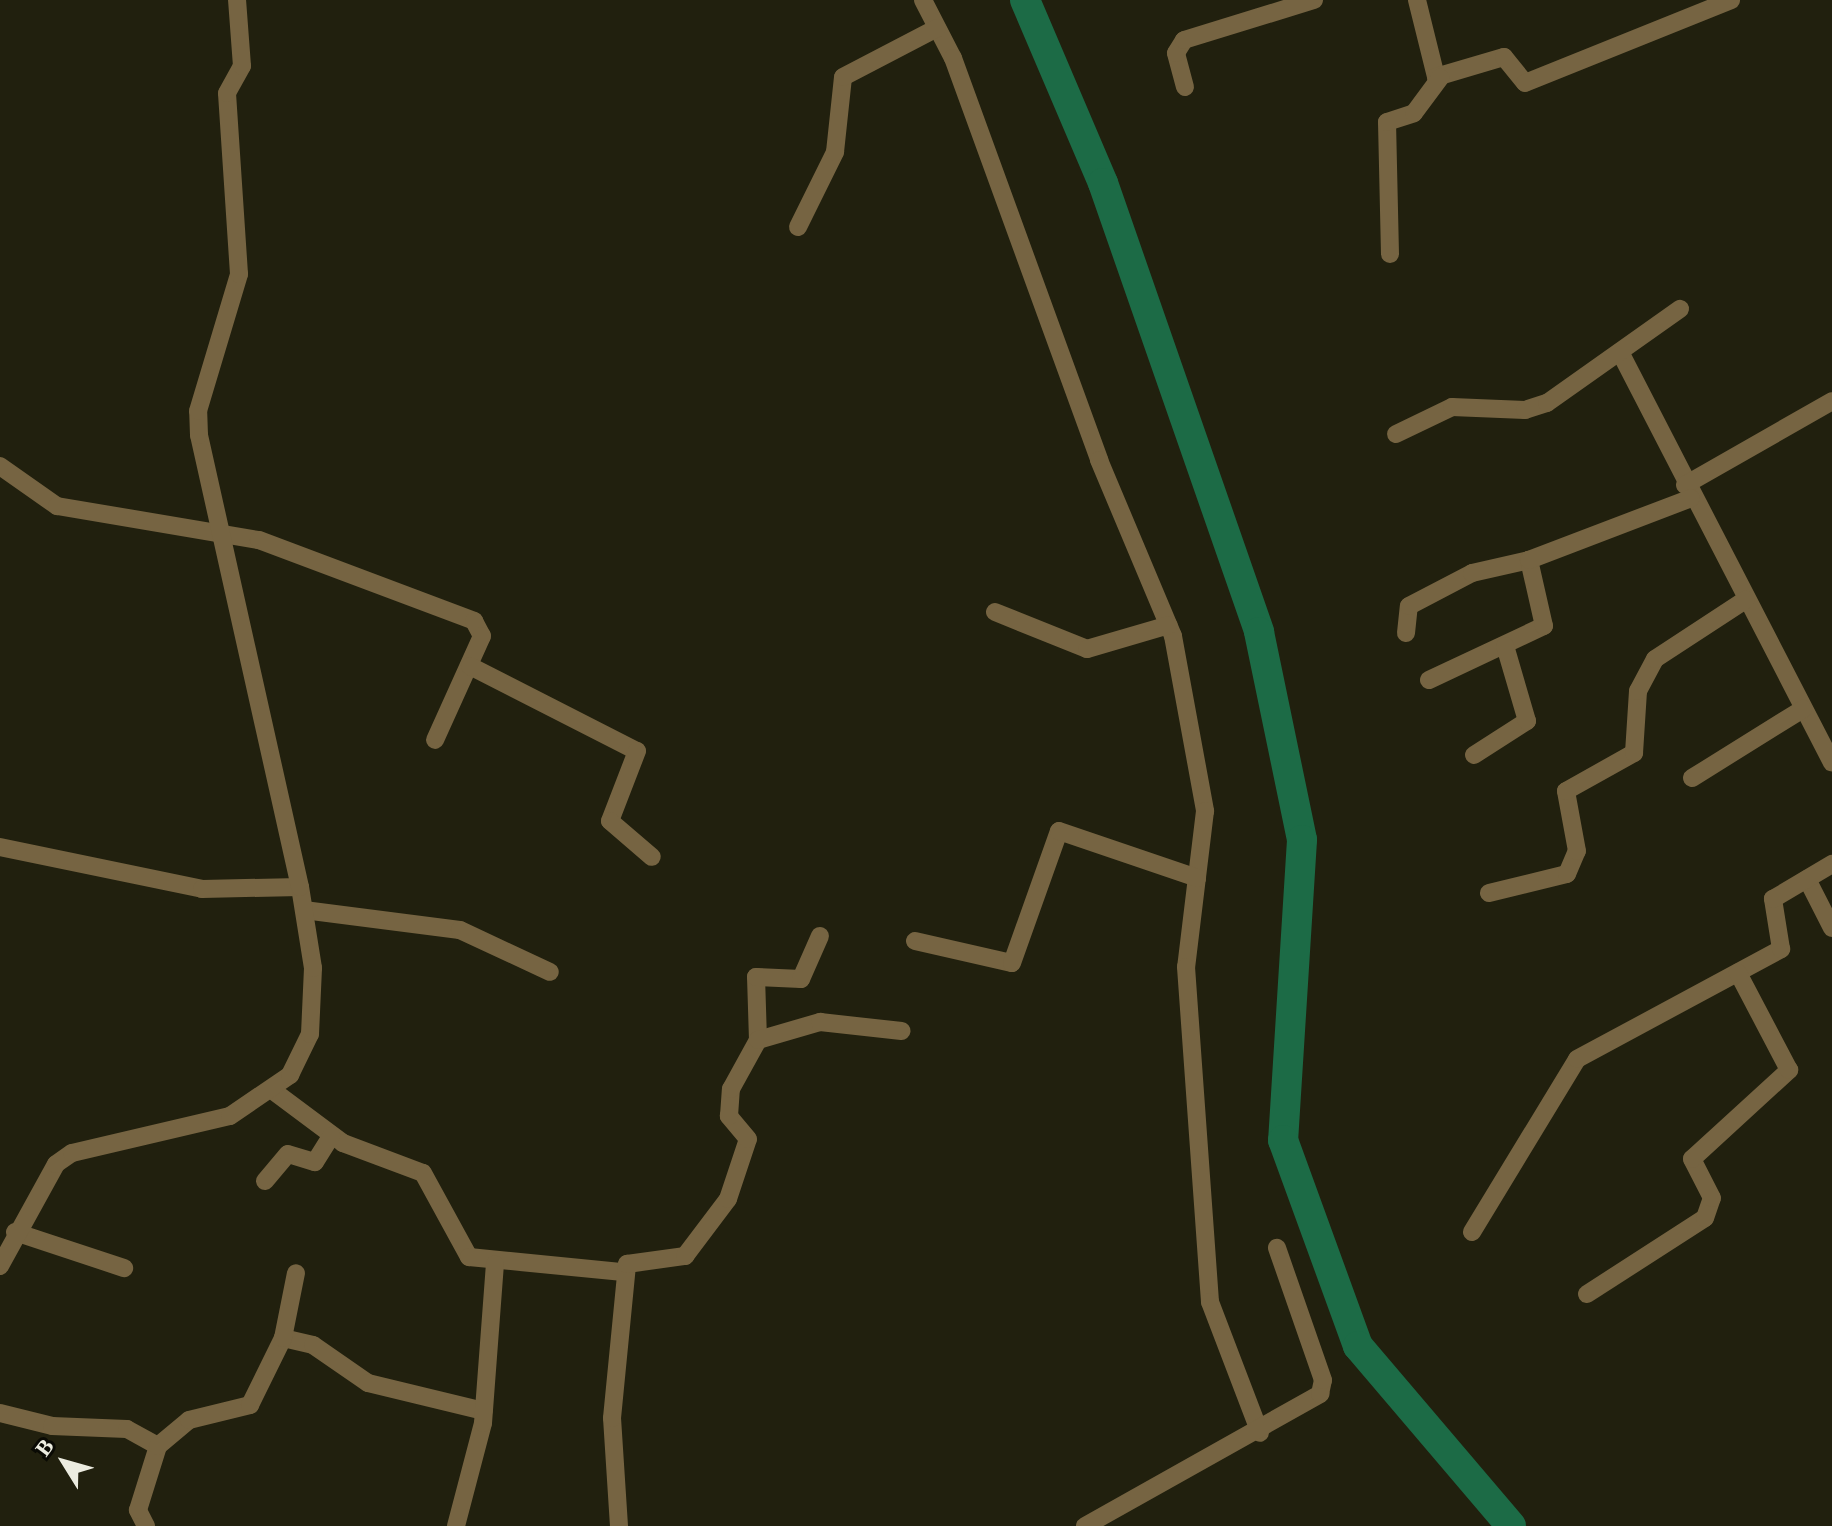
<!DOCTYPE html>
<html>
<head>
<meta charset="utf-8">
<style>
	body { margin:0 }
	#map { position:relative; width:1832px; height:1526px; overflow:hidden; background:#21200e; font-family:"Times New Roman",serif }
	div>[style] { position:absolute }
	.river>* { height:30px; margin:-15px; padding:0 15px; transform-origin:15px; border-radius:15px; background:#1c6b46 }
	.street>* { height:18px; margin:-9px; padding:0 9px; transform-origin:9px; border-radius:9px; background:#766442 }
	span { translate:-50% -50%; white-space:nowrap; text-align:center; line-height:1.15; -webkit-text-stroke:7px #0a0a04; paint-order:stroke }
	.north { position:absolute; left:24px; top:1422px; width:80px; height:80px; -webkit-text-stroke:6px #0a0a04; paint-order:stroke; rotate:307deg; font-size:22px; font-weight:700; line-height:32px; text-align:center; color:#ecece0 }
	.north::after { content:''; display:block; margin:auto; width:28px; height:36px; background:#ecece0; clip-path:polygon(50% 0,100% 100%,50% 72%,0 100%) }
</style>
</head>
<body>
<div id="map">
	<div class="river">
		<div style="left:1025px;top:0;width:199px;rotate:66.9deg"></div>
		<div style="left:1103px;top:183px;width:475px;rotate:70.8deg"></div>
		<div style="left:1259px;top:632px;width:212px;rotate:78.3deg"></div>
		<div style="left:1302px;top:840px;width:301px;rotate:93.6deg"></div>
		<div style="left:1283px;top:1140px;width:219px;rotate:70deg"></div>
		<div style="left:1358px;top:1346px;width:236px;rotate:49.6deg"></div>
	</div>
	<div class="street">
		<div style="left:923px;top:0;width:65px;rotate:62.7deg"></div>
		<div style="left:953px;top:58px;width:428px;rotate:70deg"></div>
		<div style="left:1099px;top:460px;width:191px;rotate:67.2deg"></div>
		<div style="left:1173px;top:636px;width:178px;rotate:79.6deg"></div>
		<div style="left:1205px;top:811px;width:157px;rotate:96.9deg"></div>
		<div style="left:1186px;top:967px;width:336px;rotate:85.9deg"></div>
		<div style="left:1210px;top:1302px;width:140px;rotate:69.1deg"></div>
		<div style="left:1417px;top:0;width:79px;rotate:76.1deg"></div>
		<div style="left:1436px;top:77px;width:71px;rotate:-16.4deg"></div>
		<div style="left:1504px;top:57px;width:33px;rotate:51deg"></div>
		<div style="left:1525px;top:83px;width:222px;rotate:-21.9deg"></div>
		<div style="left:1185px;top:87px;width:35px;rotate:-105deg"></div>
		<div style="left:1176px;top:53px;width:15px;rotate:-58deg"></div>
		<div style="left:1184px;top:40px;width:136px;rotate:-17.1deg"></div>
		<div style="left:798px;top:227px;width:84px;rotate:-63.7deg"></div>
		<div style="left:835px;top:152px;width:75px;rotate:-83.9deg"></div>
		<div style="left:843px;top:77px;width:106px;rotate:-27.5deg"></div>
		<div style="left:1390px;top:254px;width:132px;rotate:-91.3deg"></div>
		<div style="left:1387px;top:122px;width:28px;rotate:-18deg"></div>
		<div style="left:1414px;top:113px;width:44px;rotate:-53.4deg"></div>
		<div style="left:1620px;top:352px;width:462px;rotate:62.7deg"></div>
		<div style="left:1396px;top:434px;width:62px;rotate:-25.7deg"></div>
		<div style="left:1452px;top:407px;width:73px;rotate:2.4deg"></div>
		<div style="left:1525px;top:410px;width:23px;rotate:-18deg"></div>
		<div style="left:1547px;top:403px;width:163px;rotate:-35.3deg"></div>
		<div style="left:0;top:466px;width:70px;rotate:35.1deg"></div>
		<div style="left:57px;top:506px;width:205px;rotate:9.6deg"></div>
		<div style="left:259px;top:540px;width:230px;rotate:20.6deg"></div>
		<div style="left:474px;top:621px;width:17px;rotate:62deg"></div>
		<div style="left:482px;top:636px;width:114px;rotate:114.3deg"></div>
		<div style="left:1685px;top:485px;width:169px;rotate:-29.7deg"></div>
		<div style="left:995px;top:612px;width:99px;rotate:21.9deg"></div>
		<div style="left:1087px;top:649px;width:85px;rotate:-16.3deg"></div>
		<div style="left:1406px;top:633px;width:27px;rotate:-84deg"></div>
		<div style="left:1409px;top:606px;width:71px;rotate:-27.6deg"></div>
		<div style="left:1472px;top:573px;width:58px;rotate:-12.8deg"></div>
		<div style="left:470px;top:666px;width:187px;rotate:27deg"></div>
		<div style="left:637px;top:751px;width:75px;rotate:111.1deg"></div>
		<div style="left:610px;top:821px;width:55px;rotate:40.6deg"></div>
		<div style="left:1429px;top:680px;width:127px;rotate:-25.2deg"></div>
		<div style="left:1544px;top:626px;width:68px;rotate:-102.8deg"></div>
		<div style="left:1529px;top:560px;width:173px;rotate:-20.9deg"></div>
		<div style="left:1474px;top:755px;width:63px;rotate:-32.7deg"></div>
		<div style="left:1527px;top:721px;width:78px;rotate:-106.3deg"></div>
		<div style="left:1692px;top:778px;width:131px;rotate:-31.9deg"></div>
		<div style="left:0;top:847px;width:206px;rotate:11.7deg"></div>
		<div style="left:202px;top:889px;width:98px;rotate:-1.2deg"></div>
		<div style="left:1807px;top:879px;width:55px;rotate:63deg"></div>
		<div style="left:1489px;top:893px;width:80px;rotate:-13.7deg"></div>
		<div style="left:1567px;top:874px;width:25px;rotate:-67deg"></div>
		<div style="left:1577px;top:851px;width:61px;rotate:-100.4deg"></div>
		<div style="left:1566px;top:791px;width:78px;rotate:-29.2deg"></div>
		<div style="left:1634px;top:753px;width:62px;rotate:-86.3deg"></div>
		<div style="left:1638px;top:691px;width:36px;rotate:-62deg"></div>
		<div style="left:1655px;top:659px;width:108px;rotate:-33.2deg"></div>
		<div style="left:304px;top:910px;width:157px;rotate:7.3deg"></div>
		<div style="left:460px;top:930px;width:99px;rotate:25deg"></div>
		<div style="left:915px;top:941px;width:99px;rotate:12.8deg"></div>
		<div style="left:1012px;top:963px;width:140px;rotate:-70.4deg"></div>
		<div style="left:1059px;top:831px;width:146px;rotate:18.8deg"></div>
		<div style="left:758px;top:1040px;width:63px;rotate:-91.8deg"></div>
		<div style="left:756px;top:977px;width:45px;rotate:2.5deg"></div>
		<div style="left:801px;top:979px;width:47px;rotate:-66.2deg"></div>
		<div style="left:272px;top:1090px;width:89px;rotate:36.7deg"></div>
		<div style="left:343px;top:1143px;width:85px;rotate:20.6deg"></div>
		<div style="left:423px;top:1173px;width:96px;rotate:61.3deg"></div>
		<div style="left:469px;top:1257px;width:155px;rotate:5.6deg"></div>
		<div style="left:265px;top:1181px;width:35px;rotate:-50deg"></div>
		<div style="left:288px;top:1154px;width:28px;rotate:17deg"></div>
		<div style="left:315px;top:1162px;width:31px;rotate:-58deg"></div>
		<div style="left:15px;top:1232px;width:115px;rotate:18.3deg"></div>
		<div style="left:1472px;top:1232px;width:202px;rotate:-58.7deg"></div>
		<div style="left:1577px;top:1059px;width:232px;rotate:-28.3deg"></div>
		<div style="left:1781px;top:949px;width:51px;rotate:-99.1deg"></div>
		<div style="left:1773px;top:899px;width:69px;rotate:-30.7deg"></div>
		<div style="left:0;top:1266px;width:116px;rotate:-61.2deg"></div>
		<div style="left:56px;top:1164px;width:19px;rotate:-35deg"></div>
		<div style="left:72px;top:1153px;width:162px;rotate:-13.2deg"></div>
		<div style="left:230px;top:1116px;width:73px;rotate:-34.3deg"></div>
		<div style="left:290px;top:1075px;width:46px;rotate:-64deg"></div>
		<div style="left:310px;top:1034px;width:66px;rotate:-87.4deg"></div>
		<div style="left:313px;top:968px;width:82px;rotate:-99.1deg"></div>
		<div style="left:300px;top:887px;width:463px;rotate:-102.6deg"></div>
		<div style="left:199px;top:435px;width:24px;rotate:-92deg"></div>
		<div style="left:198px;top:411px;width:143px;rotate:-73.3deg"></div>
		<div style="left:239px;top:274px;width:181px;rotate:-93.8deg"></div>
		<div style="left:227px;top:93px;width:31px;rotate:-61deg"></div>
		<div style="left:242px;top:66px;width:66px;rotate:-94.3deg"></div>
		<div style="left:1587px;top:1294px;width:140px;rotate:-32.8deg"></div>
		<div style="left:1705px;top:1218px;width:21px;rotate:-71deg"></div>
		<div style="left:1712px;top:1198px;width:44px;rotate:-117.1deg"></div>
		<div style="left:1692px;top:1159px;width:132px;rotate:-42.5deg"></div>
		<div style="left:1789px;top:1070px;width:110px;rotate:-117.7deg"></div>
		<div style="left:283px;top:1338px;width:31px;rotate:13deg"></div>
		<div style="left:313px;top:1345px;width:67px;rotate:34.6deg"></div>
		<div style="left:368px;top:1383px;width:119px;rotate:13.6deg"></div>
		<div style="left:0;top:1413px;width:54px;rotate:14deg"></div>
		<div style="left:52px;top:1426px;width:75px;rotate:2.3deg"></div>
		<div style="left:127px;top:1429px;width:35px;rotate:29deg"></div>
		<div style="left:146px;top:1526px;width:18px;rotate:-117deg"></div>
		<div style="left:138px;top:1510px;width:67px;rotate:-72.6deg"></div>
		<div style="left:158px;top:1446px;width:40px;rotate:-40deg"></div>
		<div style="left:189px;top:1420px;width:63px;rotate:-13.8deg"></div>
		<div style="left:250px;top:1405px;width:75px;rotate:-63.8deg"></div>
		<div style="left:283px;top:1338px;width:66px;rotate:-78.7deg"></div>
		<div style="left:456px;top:1526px;width:106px;rotate:-75.3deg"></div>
		<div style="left:483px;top:1423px;width:159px;rotate:-85.7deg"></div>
		<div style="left:619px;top:1526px;width:108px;rotate:-93.7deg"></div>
		<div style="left:612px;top:1418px;width:155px;rotate:-84.4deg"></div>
		<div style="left:627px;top:1264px;width:59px;rotate:-7.9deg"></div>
		<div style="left:685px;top:1256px;width:71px;rotate:-53deg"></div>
		<div style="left:728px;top:1199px;width:63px;rotate:-71.6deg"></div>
		<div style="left:748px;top:1139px;width:30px;rotate:-130deg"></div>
		<div style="left:729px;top:1116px;width:27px;rotate:-86deg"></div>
		<div style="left:731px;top:1089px;width:56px;rotate:-61.1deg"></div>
		<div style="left:758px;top:1040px;width:65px;rotate:-16.2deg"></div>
		<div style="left:820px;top:1022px;width:82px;rotate:6.3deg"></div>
		<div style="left:1085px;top:1526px;width:270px;rotate:-29.3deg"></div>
		<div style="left:1320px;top:1394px;width:14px;rotate:-78deg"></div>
		<div style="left:1323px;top:1380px;width:140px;rotate:-109.2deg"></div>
	</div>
	<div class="north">B</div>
</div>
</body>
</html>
